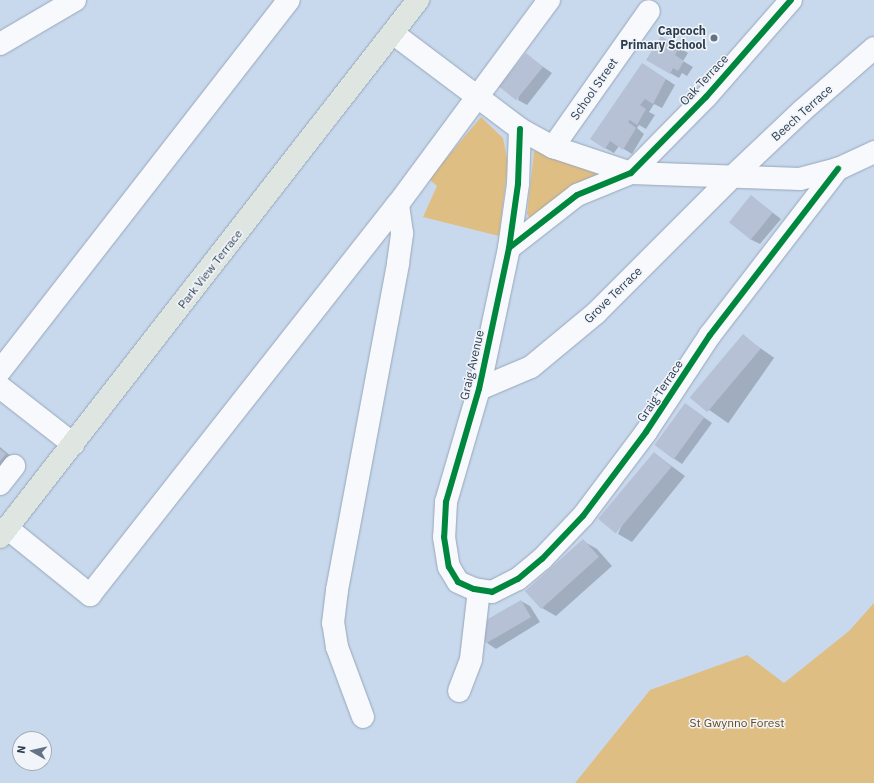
<!DOCTYPE html>
<html>
<head>
<meta charset="utf-8">
<style>
	body { margin:0 }
	#map { position:relative; width:874px; height:783px; overflow:hidden; background:#c8d9ee; font-family:"IBM Plex Sans",sans-serif }
	div>[style] { position:absolute }
	.green>* { inset:0; background:#dfbe84 }
	.shadow>* { inset:0; background:#0003; transform-origin:0 0 }
	.building>* { inset:0; background:#b7c1d5; transform-origin:0 0 }
	.roads { filter:drop-shadow(0 0 1px #98a6b8) drop-shadow(0 0 1px #98a6b8) }
	.minor>* { height:22px; margin:-11px; padding:0 11px; transform-origin:11px; border-radius:11px; background:#f7f9fc }
	.major>* { height:22px; margin:-11px; padding:0 11px; transform-origin:11px; border-radius:11px; background:#dfe6e2 }
	.cycleway>* { height:6px; margin:-3px; padding:0 3px; transform-origin:3px; border-radius:3px; background:#00873e }
	.dots>* { width:11px; height:11px; translate:-50% -50%; box-sizing:border-box; border:2px solid #f1f5fa; border-radius:50% }
	span { translate:-50% -50%; white-space:nowrap; text-align:center; line-height:1.15; -webkit-text-stroke:3px #f1f5fa; paint-order:stroke }
	.poi-label { font-size:12px; color:#2d3d50; font-weight:700 }
	.right { translate:-100% -50%; text-align:right }
	.street-label { font-size:12px; color:#2d3d50 }
	.park-label { font-size:12px; color:#694816 }
	.north { position:absolute; left:12px; top:731px; width:40px; height:40px; box-sizing:border-box; background:#f1f5fa; border:1px solid #a3abb6; border-radius:50%; rotate:278deg; font-size:11px; font-weight:700; line-height:16px; text-align:center; color:#2d3d50 }
	.north::after { content:''; display:block; margin:auto; width:14px; height:18px; background:#637487; clip-path:polygon(50% 0,100% 100%,50% 72%,0 100%) }
</style>
</head>
<body>
<div id="map">
	<div class="green">
		<div style="clip-path:polygon(481px 117px,503px 138px,508px 163px,499px 236px,423px 217px,437px 186px,429px 179px)"></div>
		<div style="clip-path:polygon(537px 149px,596px 171px,595px 178px,530px 218px,527px 214px,534px 152px)"></div>
		<div style="clip-path:polygon(874px 603px,874px 783px,575px 783px,650px 690px,747px 655px,784px 683px,849px 631px)"></div>
	</div>
	<div class="shadow">
		<div style="clip-path:polygon(671px 42px,688px 53px,683px 61px,693px 67px,687px 76px,682px 73px,679px 78px,647px 60px)"></div>
		<div style="clip-path:polygon(526px 55px,552px 73px,527px 105px,518px 100px)"></div>
		<div style="clip-path:polygon(643px 64px,675px 85px,662px 108px,654px 104px,649px 112px,655px 115px,646px 129px,639px 125px,637px 128px,644px 134px,632px 154px,619px 146px,614px 153px,605px 148px)"></div>
		<div style="clip-path:polygon(751px 196px,781px 219px,760px 244px,750px 239px)"></div>
		<div style="left:743px;top:336px;width:38px;height:80px;rotate:35deg"></div>
		<div style="clip-path:polygon(685px 404px,712px 423px,682px 464px,673px 458px)"></div>
		<div style="clip-path:polygon(0 447px,19px 463px,0 485px)"></div>
		<div style="clip-path:polygon(654px 453px,685px 476px,632px 542px,618px 534px)"></div>
		<div style="clip-path:polygon(583px 541px,597px 549px,612px 566px,556px 616px,542px 608px)"></div>
		<div style="clip-path:polygon(521px 601px,530px 606px,540px 622px,496px 649px,487px 643px)"></div>
	</div>
	<div class="building">
		<div style="clip-path:polygon(661px 36px,679px 47px,675px 55px,684px 61px,678px 71px,673px 68px,670px 74px,646px 60px)"></div>
		<div style="left:526px;top:53px;width:22px;height:43px;rotate:39deg"></div>
		<div style="clip-path:polygon(642px 63px,666px 79px,653px 104px,645px 99px,640px 105px,646px 109px,637px 125px,630px 120px,628px 122px,636px 128px,623px 150px,610px 141px,605px 149px,590px 139px)"></div>
		<div style="left:751px;top:195px;width:28px;height:35px;rotate:39deg"></div>
		<div style="left:743px;top:334px;width:23px;height:83px;rotate:40deg"></div>
		<div style="left:685px;top:403px;width:24px;height:52px;rotate:36deg"></div>
		<div style="clip-path:polygon(0 449px,6px 454px,0 461px)"></div>
		<div style="left:654px;top:452px;width:23px;height:87px;rotate:40deg"></div>
		<div style="left:583px;top:539px;width:24px;height:78px;rotate:48deg"></div>
		<div style="left:521px;top:600px;width:20px;height:52px;rotate:60deg"></div>
	</div>
	<div class="roads">
		<div class="minor">
			<div style="left:394px;top:34px;width:158px;rotate:37deg"></div>
			<div style="left:520px;top:129px;width:38px;rotate:29deg"></div>
			<div style="left:553px;top:147px;width:82px;rotate:18.4deg"></div>
			<div style="left:631px;top:173px;width:169px;rotate:2deg"></div>
			<div style="left:800px;top:179px;width:39px;rotate:-15deg"></div>
			<div style="left:838px;top:169px;width:40px;rotate:-25deg"></div>
			<div style="left:0;top:44px;width:87px;rotate:-30.4deg"></div>
			<div style="left:520px;top:129px;width:55px;rotate:92.1deg"></div>
			<div style="left:518px;top:184px;width:65px;rotate:98deg"></div>
			<div style="left:509px;top:248px;width:144px;rotate:102deg"></div>
			<div style="left:479px;top:389px;width:118px;rotate:106.3deg"></div>
			<div style="left:446px;top:502px;width:35px;rotate:93deg"></div>
			<div style="left:444px;top:537px;width:30px;rotate:81deg"></div>
			<div style="left:449px;top:567px;width:17px;rotate:59deg"></div>
			<div style="left:458px;top:582px;width:17px;rotate:24deg"></div>
			<div style="left:474px;top:589px;width:18px;rotate:9deg"></div>
			<div style="left:492px;top:592px;width:29px;rotate:-27deg"></div>
			<div style="left:518px;top:579px;width:31px;rotate:-40deg"></div>
			<div style="left:542px;top:559px;width:59px;rotate:-46.4deg"></div>
			<div style="left:583px;top:516px;width:105px;rotate:-53.1deg"></div>
			<div style="left:646px;top:432px;width:116px;rotate:-56.6deg"></div>
			<div style="left:710px;top:335px;width:210px;rotate:-52.4deg"></div>
			<div style="left:553px;top:147px;width:166px;rotate:-54.8deg"></div>
			<div style="left:509px;top:248px;width:86px;rotate:-37.9deg"></div>
			<div style="left:577px;top:195px;width:58px;rotate:-22.2deg"></div>
			<div style="left:631px;top:173px;width:107px;rotate:-45.4deg"></div>
			<div style="left:706px;top:97px;width:129px;rotate:-48.8deg"></div>
			<div style="left:0;top:371px;width:470px;rotate:-52.1deg"></div>
			<div style="left:0;top:387px;width:93px;rotate:38deg"></div>
			<div style="left:479px;top:389px;width:56px;rotate:-22.9deg"></div>
			<div style="left:531px;top:367px;width:85px;rotate:-39.7deg"></div>
			<div style="left:596px;top:313px;width:191px;rotate:-45deg"></div>
			<div style="left:731px;top:178px;width:99px;rotate:-43.4deg"></div>
			<div style="left:803px;top:110px;width:94px;rotate:-41.1deg"></div>
			<div style="left:0;top:484px;width:23px;rotate:-52deg"></div>
			<div style="left:7px;top:528px;width:107px;rotate:38.9deg"></div>
			<div style="left:90px;top:595px;width:498px;rotate:-51.8deg"></div>
			<div style="left:398px;top:204px;width:254px;rotate:-53.5deg"></div>
			<div style="left:459px;top:691px;width:34px;rotate:-69deg"></div>
			<div style="left:471px;top:659px;width:69px;rotate:-83.4deg"></div>
			<div style="left:363px;top:717px;width:75px;rotate:-110.4deg"></div>
			<div style="left:337px;top:647px;width:24px;rotate:-99deg"></div>
			<div style="left:333px;top:623px;width:33px;rotate:-83deg"></div>
			<div style="left:337px;top:590px;width:333px;rotate:-79.4deg"></div>
			<div style="left:398px;top:263px;width:30px;rotate:-82deg"></div>
			<div style="left:402px;top:233px;width:29px;rotate:-98deg"></div>
		</div>
		<div class="major">
			<div style="left:0;top:537px;width:681px;rotate:-52.1deg"></div>
		</div>
	</div>
	<div class="cycleway">
		<div style="left:520px;top:129px;width:55px;rotate:92.1deg"></div>
		<div style="left:518px;top:184px;width:65px;rotate:98deg"></div>
		<div style="left:509px;top:248px;width:144px;rotate:102deg"></div>
		<div style="left:479px;top:389px;width:118px;rotate:106.3deg"></div>
		<div style="left:446px;top:502px;width:35px;rotate:93deg"></div>
		<div style="left:444px;top:537px;width:30px;rotate:81deg"></div>
		<div style="left:449px;top:567px;width:17px;rotate:59deg"></div>
		<div style="left:458px;top:582px;width:17px;rotate:24deg"></div>
		<div style="left:474px;top:589px;width:18px;rotate:9deg"></div>
		<div style="left:492px;top:592px;width:29px;rotate:-27deg"></div>
		<div style="left:518px;top:579px;width:31px;rotate:-40deg"></div>
		<div style="left:542px;top:559px;width:59px;rotate:-46.4deg"></div>
		<div style="left:583px;top:516px;width:105px;rotate:-53.1deg"></div>
		<div style="left:646px;top:432px;width:116px;rotate:-56.6deg"></div>
		<div style="left:710px;top:335px;width:210px;rotate:-52.4deg"></div>
		<div style="left:509px;top:248px;width:86px;rotate:-37.9deg"></div>
		<div style="left:577px;top:195px;width:58px;rotate:-22.2deg"></div>
		<div style="left:631px;top:173px;width:107px;rotate:-45.4deg"></div>
		<div style="left:706px;top:97px;width:129px;rotate:-48.8deg"></div>
	</div>
	<div class="dots">
		<div style="left:714px;top:38px;background:#637487"></div>
	</div>
	<div class="poi-label">
		<span class="right" style="left:706px;top:38px">Capcoch<br>Primary School</span>
	</div>
	<div class="street-label">
		<span style="left:704px;top:80px;rotate:-47deg">Oak Terrace</span>
		<span style="left:594px;top:89px;rotate:-55deg">School Street</span>
		<span style="left:802px;top:113px;rotate:-42deg">Beech Terrace</span>
		<span style="left:210px;top:269px;rotate:-52deg">Park View Terrace</span>
		<span style="left:613px;top:295px;rotate:-44deg">Grove Terrace</span>
		<span style="left:472px;top:365px;rotate:-77deg">Graig Avenue</span>
		<span style="left:660px;top:391px;rotate:-56deg">Graig Terrace</span>
	</div>
	<div class="park-label">
		<span style="left:737px;top:723px">St Gwynno Forest</span>
	</div>
	<div class="north">N</div>
</div>
</body>
</html>
